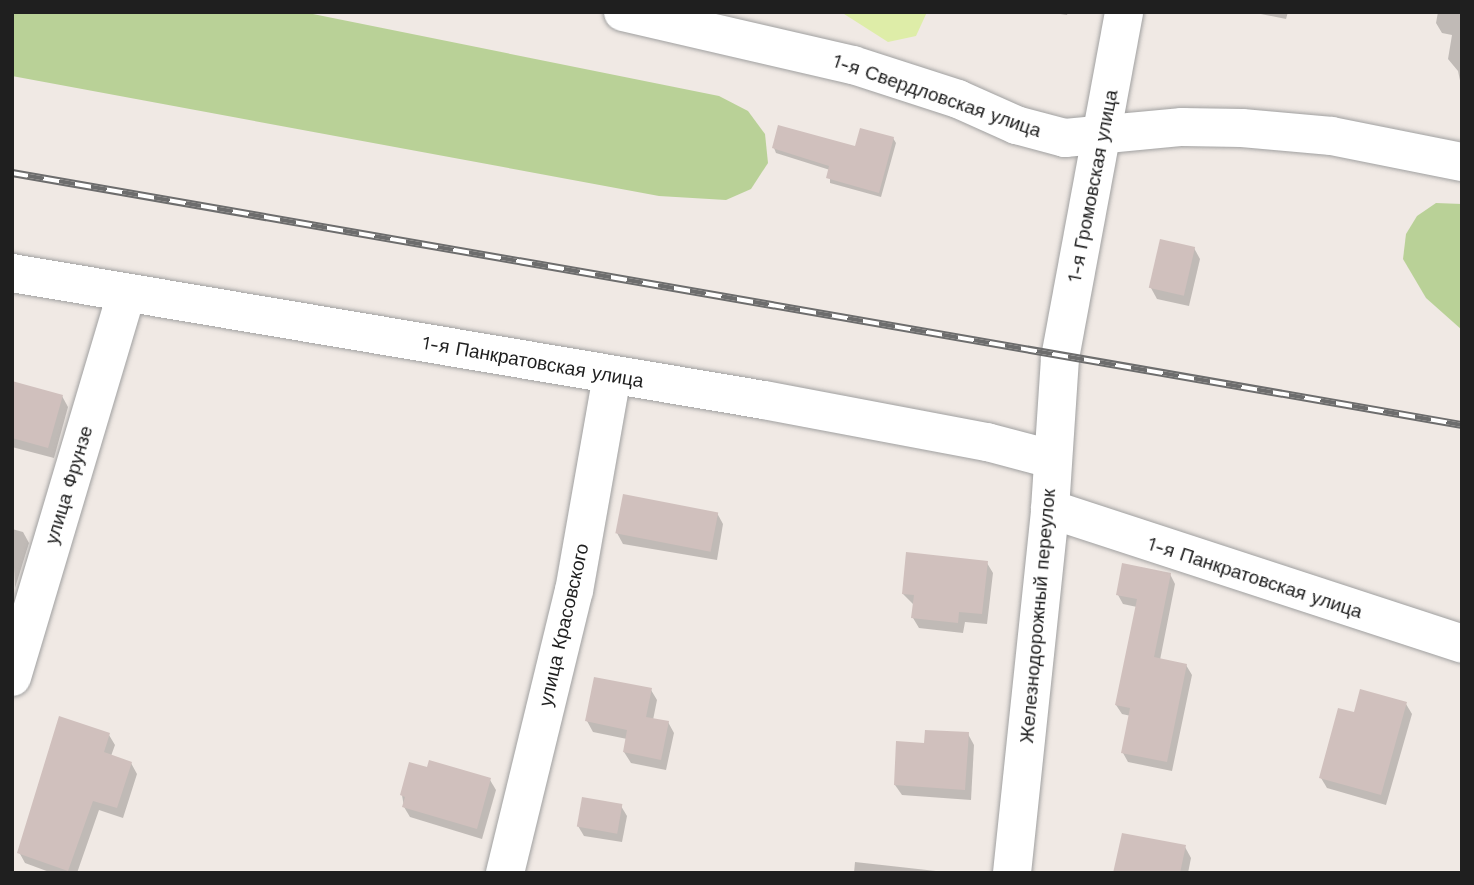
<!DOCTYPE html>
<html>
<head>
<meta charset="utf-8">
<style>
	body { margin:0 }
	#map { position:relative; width:1474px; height:885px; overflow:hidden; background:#f0e9e4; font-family:"Work Sans",sans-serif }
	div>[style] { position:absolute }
	.grass>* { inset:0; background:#deeda8 }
	.forest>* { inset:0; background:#b9d197 }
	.shadow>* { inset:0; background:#0003 }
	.building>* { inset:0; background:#d0c0bd; transform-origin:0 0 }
	.roads { filter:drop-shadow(0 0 2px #a0a0a0) drop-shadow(0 0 2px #a0a0a0) }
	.minor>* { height:38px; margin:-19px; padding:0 19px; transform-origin:19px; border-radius:19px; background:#fff }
	.rail>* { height:8px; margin-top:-4px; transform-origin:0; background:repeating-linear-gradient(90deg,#fff 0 16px,#6d6d6d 0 32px); box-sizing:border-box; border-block:2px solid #6d6d6d }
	span { translate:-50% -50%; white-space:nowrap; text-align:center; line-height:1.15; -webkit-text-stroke:7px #fff; paint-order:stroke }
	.street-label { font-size:19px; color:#1f1f1f }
	.frame { position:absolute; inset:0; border:14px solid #1f1f1f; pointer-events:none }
</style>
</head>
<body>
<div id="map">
	<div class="grass">
		<div style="clip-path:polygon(841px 12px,927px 12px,916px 36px,888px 42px)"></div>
	</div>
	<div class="forest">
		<div style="clip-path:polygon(12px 12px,303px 12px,719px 96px,748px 111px,765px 134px,768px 163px,751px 189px,726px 200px,659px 196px,12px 76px)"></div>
		<div style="clip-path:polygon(1436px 203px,1462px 204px,1462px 330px,1426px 298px,1403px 259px,1406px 234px,1417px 216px)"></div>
	</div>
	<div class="shadow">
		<div style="clip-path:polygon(1047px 12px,1068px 12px,1067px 15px)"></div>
		<div style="clip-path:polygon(1251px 12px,1288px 12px,1286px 19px)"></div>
		<div style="clip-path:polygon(1438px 12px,1462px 12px,1462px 90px,1458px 71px,1448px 59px,1452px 35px,1442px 33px,1436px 23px)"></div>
		<div style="clip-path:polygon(893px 138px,896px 143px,881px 197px,830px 183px,830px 170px,776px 153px,774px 148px,857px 148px)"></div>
		<div style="clip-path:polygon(1194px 248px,1200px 259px,1189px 306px,1157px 299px,1151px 288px)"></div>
		<div style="clip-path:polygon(12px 383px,62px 396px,68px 407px,54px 458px,12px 447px)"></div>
		<div style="clip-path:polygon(717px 513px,723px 524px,717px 560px,623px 544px,617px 533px)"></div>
		<div style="clip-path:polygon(12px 529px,23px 532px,29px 543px,15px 588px)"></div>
		<div style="clip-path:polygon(987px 563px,993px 573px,987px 624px,965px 622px,963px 633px,919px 628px,913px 618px,914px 605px,903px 594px)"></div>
		<div style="clip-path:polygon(1170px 574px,1175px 584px,1160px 660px,1186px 665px,1192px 675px,1172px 771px,1128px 762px,1123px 753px,1131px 716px,1122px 714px,1116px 705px,1137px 607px,1123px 604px,1118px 595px)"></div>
		<div style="clip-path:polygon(651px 690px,657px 700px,653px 720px,668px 722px,674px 733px,666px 770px,631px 763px,624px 752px,627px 739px,593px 732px,587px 721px)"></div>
		<div style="clip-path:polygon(1406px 704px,1412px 714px,1386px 805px,1327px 788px,1321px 778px,1355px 714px)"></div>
		<div style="clip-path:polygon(968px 734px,974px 745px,971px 800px,902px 795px,895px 785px,926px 744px)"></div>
		<div style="clip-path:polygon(109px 735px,115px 745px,111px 756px,131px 763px,137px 774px,123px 818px,99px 810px,77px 873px,52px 873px,25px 863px,19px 852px)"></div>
		<div style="clip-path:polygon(490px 780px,496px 790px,482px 839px,410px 817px,404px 807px,402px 795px)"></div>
		<div style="clip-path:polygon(621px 806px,627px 816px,622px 842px,584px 836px,578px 826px)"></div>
		<div style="clip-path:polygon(1185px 847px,1191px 858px,1188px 873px,1115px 873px)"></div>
		<div style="clip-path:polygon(855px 862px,954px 873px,854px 873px)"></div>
	</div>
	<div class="building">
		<div style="clip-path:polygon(778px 125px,855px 146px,860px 128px,894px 137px,879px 193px,826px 178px,829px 166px,772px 148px)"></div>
		<div style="left:1160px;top:239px;width:36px;height:50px;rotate:13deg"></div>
		<div style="clip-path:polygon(12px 381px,63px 395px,48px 448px,12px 438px)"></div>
		<div style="left:623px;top:494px;width:97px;height:40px;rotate:11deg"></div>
		<div style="clip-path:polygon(906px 552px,988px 561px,982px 614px,959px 612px,958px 623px,911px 618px,914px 595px,902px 594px)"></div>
		<div style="clip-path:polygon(1122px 563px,1171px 573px,1154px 657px,1187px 664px,1167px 762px,1121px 753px,1130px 708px,1115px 705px,1137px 599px,1116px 595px)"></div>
		<div style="clip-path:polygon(594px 677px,652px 688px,646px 717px,669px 721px,661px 760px,623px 752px,627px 730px,585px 721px)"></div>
		<div style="clip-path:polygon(1360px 689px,1407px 702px,1381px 795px,1319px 778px,1338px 708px,1354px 712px)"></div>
		<div style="clip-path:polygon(59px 716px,110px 733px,104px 752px,132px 762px,117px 808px,93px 801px,68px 871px,17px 853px)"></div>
		<div style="clip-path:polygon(925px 730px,969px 732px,965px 790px,894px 785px,896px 741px,924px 743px)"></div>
		<div style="clip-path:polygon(429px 760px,491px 778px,477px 829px,402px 807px,405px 797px,400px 795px,409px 762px,427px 767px)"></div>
		<div style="left:582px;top:797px;width:41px;height:30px;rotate:10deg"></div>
		<div style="clip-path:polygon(1122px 833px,1186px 845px,1180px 873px,1113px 873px)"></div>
	</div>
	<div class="roads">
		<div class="minor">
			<div style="left:623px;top:12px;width:236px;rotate:13deg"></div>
			<div style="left:853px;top:65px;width:110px;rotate:17.9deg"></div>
			<div style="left:958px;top:99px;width:64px;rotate:24.1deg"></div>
			<div style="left:1016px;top:125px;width:51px;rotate:14.9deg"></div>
			<div style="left:1065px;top:138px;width:118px;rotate:-5.4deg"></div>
			<div style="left:1182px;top:127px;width:60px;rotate:1deg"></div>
			<div style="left:1242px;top:128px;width:90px;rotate:5.1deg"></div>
			<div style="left:1332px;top:136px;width:133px;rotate:11.3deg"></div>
			<div style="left:12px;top:273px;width:763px;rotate:9.59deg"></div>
			<div style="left:764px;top:400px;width:227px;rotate:10.7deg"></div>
			<div style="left:987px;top:442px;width:66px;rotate:14.9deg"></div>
			<div style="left:1050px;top:509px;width:434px;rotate:18.1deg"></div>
			<div style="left:12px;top:677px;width:400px;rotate:-73.4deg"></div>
			<div style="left:505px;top:873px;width:290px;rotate:-76.3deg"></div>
			<div style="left:574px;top:591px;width:219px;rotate:-80deg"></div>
			<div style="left:1012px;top:873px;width:366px;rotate:-84deg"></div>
			<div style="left:1050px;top:509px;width:151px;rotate:-86.2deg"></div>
			<div style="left:1060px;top:358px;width:352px;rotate:-79.5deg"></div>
		</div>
	</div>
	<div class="rail">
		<div style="left:12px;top:173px;width:1472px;rotate:9.86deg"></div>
	</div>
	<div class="street-label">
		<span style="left:937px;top:96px;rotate:19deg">1-я Свердловская улица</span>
		<span style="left:1093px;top:186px;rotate:-79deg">1-я Громовская улица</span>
		<span style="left:533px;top:362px;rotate:10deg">1-я Панкратовская улица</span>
		<span style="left:69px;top:485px;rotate:-73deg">улица Фрунзе</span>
		<span style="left:1255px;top:578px;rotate:18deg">1-я Панкратовская улица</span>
		<span style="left:1038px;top:616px;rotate:-85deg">Железнодорожный переулок</span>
		<span style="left:564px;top:625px;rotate:-77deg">улица Красовского</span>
	</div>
	<div class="frame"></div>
</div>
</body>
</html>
